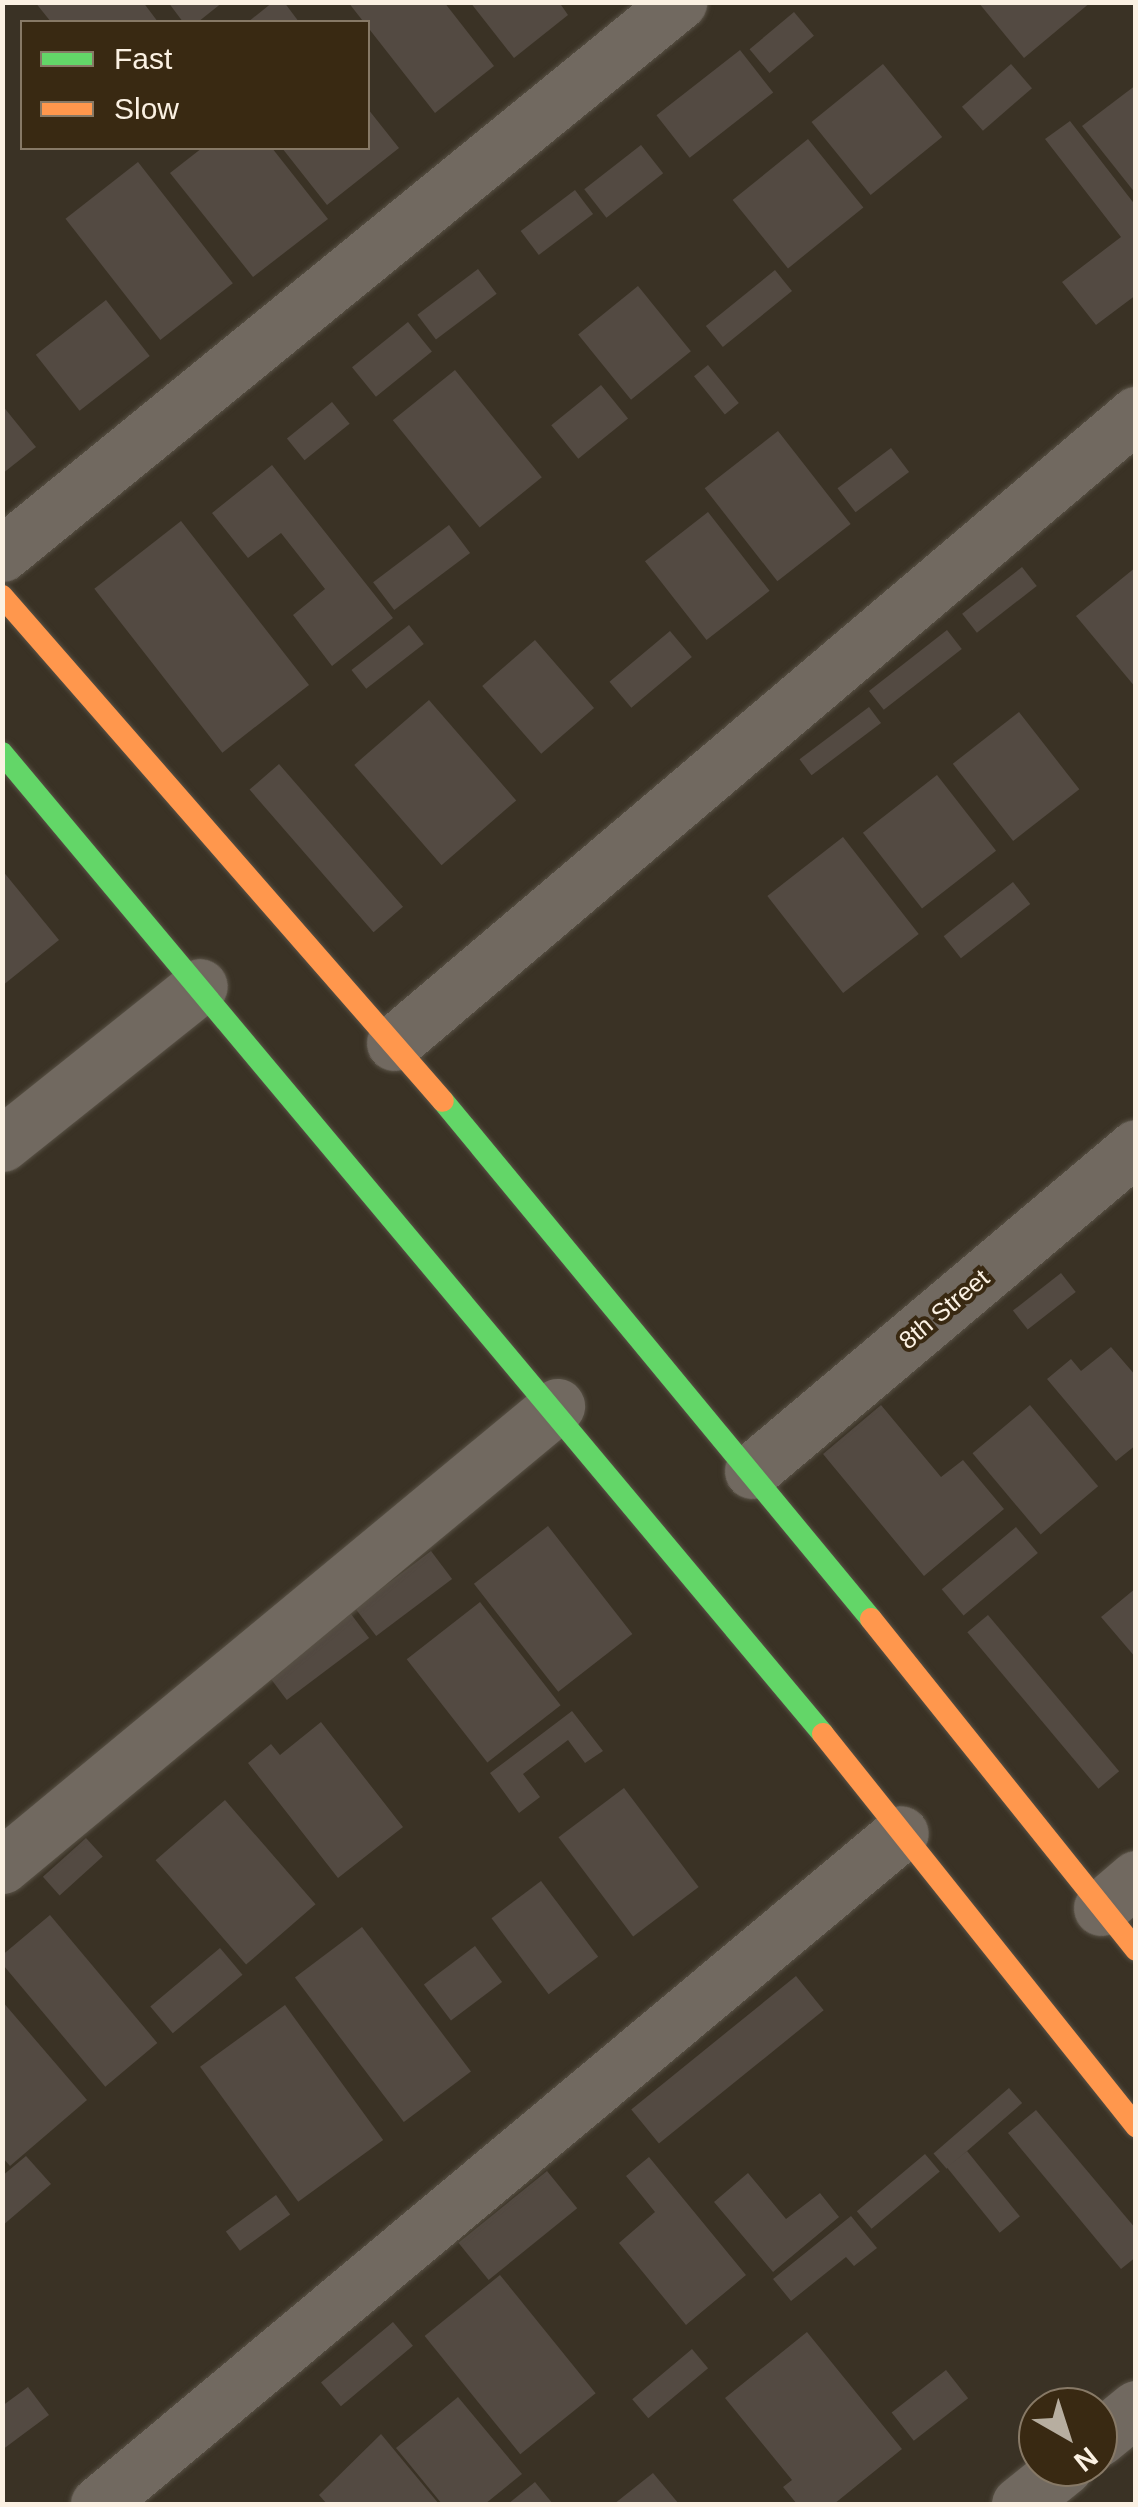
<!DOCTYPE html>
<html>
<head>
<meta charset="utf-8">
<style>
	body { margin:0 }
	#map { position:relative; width:1138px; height:2507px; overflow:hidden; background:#3a3225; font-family:Arial,sans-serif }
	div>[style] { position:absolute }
	.building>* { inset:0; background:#534a42; transform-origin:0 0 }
	.roads { filter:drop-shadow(0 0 2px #585145) drop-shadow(0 0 2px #585145) }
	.street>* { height:55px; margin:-27.5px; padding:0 27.5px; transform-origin:27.5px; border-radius:27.5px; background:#716960 }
	.fast>* { height:22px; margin:-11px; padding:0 11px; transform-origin:11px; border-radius:11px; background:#63d668 }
	.slow>* { height:22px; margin:-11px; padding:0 11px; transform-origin:11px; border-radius:11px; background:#ff974d }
	span { translate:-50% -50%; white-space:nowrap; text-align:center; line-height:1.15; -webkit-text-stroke:8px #392912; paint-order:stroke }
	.street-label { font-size:25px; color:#fbf1e3 }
	.frame { position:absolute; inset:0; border:5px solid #fbf1e3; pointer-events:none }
	.legend { position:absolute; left:20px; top:20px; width:350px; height:130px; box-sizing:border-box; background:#392912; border:2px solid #877966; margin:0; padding:12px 18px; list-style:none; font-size:30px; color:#fbf1e3 }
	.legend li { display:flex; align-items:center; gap:20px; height:50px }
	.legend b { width:50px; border:2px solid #877966 }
	.north { position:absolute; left:1018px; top:2387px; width:100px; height:100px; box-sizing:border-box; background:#392912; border:2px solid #877966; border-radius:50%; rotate:141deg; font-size:28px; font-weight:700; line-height:40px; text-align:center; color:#fbf1e3 }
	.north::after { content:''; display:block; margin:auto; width:35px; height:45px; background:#b7aea0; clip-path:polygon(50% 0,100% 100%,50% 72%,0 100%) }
</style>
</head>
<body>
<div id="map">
	<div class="building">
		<div style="clip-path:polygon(35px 2px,143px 2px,158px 22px,51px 22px)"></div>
		<div style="clip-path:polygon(168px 2px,223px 2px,198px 22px,183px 22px)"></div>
		<div style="clip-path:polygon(273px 2px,284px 2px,299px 22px,248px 22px)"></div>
		<div style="clip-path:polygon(348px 2px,444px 2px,494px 66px,435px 113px)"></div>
		<div style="clip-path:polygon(470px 2px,559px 2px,568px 15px,514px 58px)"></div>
		<div style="clip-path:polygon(978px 2px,1091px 2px,1024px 58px)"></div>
		<div style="left:794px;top:12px;width:31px;height:58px;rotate:50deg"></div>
		<div style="left:740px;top:50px;width:54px;height:106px;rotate:52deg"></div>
		<div style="left:883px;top:64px;width:94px;height:92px;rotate:51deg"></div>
		<div style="left:1011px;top:64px;width:32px;height:65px;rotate:49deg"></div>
		<div style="clip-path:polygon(1136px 85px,1136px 194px,1082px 126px)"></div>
		<div style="clip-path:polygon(368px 109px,399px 148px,327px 205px,282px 148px,368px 148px)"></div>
		<div style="clip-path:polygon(1070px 121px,1136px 206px,1136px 295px,1096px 325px,1062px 282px,1121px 237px,1045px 139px)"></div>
		<div style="left:808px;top:139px;width:88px;height:97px;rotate:51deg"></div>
		<div style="left:641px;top:145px;width:36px;height:72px;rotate:52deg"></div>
		<div style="clip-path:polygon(202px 148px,272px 148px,328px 219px,253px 277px,170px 173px)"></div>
		<div style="left:138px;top:162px;width:154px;height:92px;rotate:52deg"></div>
		<div style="left:575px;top:190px;width:30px;height:68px;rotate:53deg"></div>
		<div style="left:478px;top:269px;width:31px;height:76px;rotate:53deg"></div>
		<div style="left:775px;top:270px;width:27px;height:89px;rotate:51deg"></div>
		<div style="left:638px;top:286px;width:84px;height:77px;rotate:51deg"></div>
		<div style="left:106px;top:300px;width:71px;height:89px;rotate:52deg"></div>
		<div style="left:408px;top:322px;width:38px;height:72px;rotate:51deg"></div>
		<div style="left:708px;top:365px;width:49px;height:18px;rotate:51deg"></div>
		<div style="left:455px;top:370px;width:138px;height:80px;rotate:51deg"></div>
		<div style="left:601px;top:385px;width:43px;height:64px;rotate:51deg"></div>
		<div style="left:332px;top:402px;width:28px;height:58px;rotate:51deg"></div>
		<div style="clip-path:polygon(2px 405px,36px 447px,2px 474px)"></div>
		<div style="left:778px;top:431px;width:118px;height:93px;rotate:52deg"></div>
		<div style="left:891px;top:448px;width:30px;height:67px;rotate:53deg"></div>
		<div style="clip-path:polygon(272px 465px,393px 618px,332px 666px,293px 615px,325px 589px,281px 533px,248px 558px,212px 513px)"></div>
		<div style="left:708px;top:512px;width:100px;height:80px;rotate:52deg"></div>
		<div style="left:181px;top:521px;width:208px;height:110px;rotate:52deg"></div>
		<div style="left:449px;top:525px;width:35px;height:95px;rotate:53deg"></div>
		<div style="left:1022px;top:567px;width:24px;height:76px;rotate:52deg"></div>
		<div style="clip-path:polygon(1136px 567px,1136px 688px,1076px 616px)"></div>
		<div style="left:409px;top:625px;width:24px;height:73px;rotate:52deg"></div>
		<div style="left:947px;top:630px;width:24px;height:99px;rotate:52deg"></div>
		<div style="left:670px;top:631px;width:34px;height:79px;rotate:50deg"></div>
		<div style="left:535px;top:640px;width:90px;height:70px;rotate:49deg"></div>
		<div style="left:429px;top:700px;width:133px;height:99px;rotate:49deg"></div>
		<div style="left:869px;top:707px;width:20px;height:87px;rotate:53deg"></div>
		<div style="left:1019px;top:712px;width:98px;height:84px;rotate:52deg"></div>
		<div style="left:279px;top:764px;width:189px;height:39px;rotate:49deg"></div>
		<div style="left:937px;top:775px;width:96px;height:94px;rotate:52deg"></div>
		<div style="left:843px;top:837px;width:123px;height:96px;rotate:52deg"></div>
		<div style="clip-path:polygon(2px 870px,59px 940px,2px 986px)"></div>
		<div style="left:1013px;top:882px;width:28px;height:88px;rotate:52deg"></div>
		<div style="left:1061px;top:1273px;width:24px;height:61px;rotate:52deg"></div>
		<div style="clip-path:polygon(1111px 1347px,1136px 1376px,1136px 1445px,1116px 1461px,1047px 1379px,1071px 1359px,1081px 1371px)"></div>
		<div style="clip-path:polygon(881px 1405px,941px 1477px,963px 1460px,1004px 1509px,924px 1576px,823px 1454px)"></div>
		<div style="left:1030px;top:1405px;width:106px;height:75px;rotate:50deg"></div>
		<div style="left:548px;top:1526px;width:137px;height:94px;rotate:52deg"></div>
		<div style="left:1016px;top:1527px;width:34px;height:97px;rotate:50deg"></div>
		<div style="left:431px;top:1551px;width:35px;height:95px;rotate:53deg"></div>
		<div style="clip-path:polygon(1136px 1588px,1136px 1658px,1101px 1617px)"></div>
		<div style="left:480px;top:1602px;width:131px;height:93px;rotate:52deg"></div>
		<div style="left:351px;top:1614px;width:30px;height:103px;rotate:53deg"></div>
		<div style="left:988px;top:1615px;width:204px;height:27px;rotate:50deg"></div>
		<div style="clip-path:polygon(572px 1711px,603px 1751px,585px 1763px,568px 1740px,523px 1774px,540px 1797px,519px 1813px,490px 1773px)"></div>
		<div style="clip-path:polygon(321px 1722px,403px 1827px,338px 1878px,248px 1763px,271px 1744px,280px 1755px)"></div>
		<div style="left:624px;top:1788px;width:124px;height:82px;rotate:53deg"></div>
		<div style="left:225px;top:1800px;width:138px;height:92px;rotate:49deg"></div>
		<div style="left:86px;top:1838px;width:25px;height:58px;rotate:48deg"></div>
		<div style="left:541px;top:1881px;width:95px;height:62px;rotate:53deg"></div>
		<div style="left:50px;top:1915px;width:167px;height:68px;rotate:50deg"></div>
		<div style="left:362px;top:1927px;width:181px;height:84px;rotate:53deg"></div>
		<div style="left:475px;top:1946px;width:45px;height:64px;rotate:53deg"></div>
		<div style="left:220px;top:1948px;width:35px;height:91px;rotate:50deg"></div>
		<div style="left:796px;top:1976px;width:44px;height:212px;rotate:51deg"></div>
		<div style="clip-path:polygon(2px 2001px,87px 2100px,10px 2166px,2px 2157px)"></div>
		<div style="left:285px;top:2005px;width:167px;height:105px;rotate:54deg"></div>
		<div style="left:1009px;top:2088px;width:20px;height:100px;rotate:49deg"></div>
		<div style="clip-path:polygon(1036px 2110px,1136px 2229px,1136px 2257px,1121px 2269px,1008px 2133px)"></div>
		<div style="left:967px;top:2151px;width:84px;height:26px;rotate:51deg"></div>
		<div style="left:925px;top:2154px;width:23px;height:89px;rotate:50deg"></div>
		<div style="clip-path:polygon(26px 2156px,51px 2184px,2px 2226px,2px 2176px)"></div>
		<div style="clip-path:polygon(649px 2157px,746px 2275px,686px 2325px,619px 2243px,655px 2212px,626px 2176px)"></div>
		<div style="left:547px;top:2171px;width:48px;height:114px;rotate:51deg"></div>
		<div style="clip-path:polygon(748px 2173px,786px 2219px,820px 2193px,839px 2217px,773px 2272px,714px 2202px)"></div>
		<div style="left:276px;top:2195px;width:24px;height:62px;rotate:54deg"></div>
		<div style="clip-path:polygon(851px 2216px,877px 2248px,854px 2266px,846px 2257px,791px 2301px,773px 2279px)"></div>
		<div style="left:500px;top:2275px;width:152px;height:97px;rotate:51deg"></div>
		<div style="left:393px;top:2322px;width:31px;height:94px;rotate:50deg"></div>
		<div style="clip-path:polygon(807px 2332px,902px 2449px,834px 2504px,797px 2504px,783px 2487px,792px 2480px,725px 2398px)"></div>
		<div style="left:692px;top:2349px;width:25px;height:78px;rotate:50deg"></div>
		<div style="left:946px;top:2370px;width:36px;height:69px;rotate:52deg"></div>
		<div style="clip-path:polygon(28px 2387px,49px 2415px,2px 2450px,2px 2406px)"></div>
		<div style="clip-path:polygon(458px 2397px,522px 2474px,485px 2504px,442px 2504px,396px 2448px)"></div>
		<div style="clip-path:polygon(381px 2434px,439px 2504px,327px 2504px,319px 2495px)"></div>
		<div style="clip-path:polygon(653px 2473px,679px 2504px,614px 2504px)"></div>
		<div style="clip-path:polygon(535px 2482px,553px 2504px,508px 2504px)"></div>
	</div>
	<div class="roads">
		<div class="street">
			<div style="left:2px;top:554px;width:874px;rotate:-39.19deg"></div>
			<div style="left:394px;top:1043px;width:973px;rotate:-40.29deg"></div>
			<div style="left:2px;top:1144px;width:253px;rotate:-38.6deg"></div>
			<div style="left:752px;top:1471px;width:502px;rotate:-40.16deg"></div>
			<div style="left:2px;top:1866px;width:721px;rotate:-39.65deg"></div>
			<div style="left:1101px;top:1908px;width:46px;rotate:-40.6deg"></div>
			<div style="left:1098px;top:2439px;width:49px;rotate:-39.2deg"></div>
			<div style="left:98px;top:2504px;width:1046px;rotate:-39.88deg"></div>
			<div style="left:1019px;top:2504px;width:59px;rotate:-38.8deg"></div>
		</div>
		<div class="fast">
			<div style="left:2px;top:753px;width:1279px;rotate:50.07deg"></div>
			<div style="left:443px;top:1101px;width:672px;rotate:50.43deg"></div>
		</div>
		<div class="slow">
			<div style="left:2px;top:596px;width:670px;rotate:48.87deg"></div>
			<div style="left:871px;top:1619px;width:424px;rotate:51.3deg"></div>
			<div style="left:823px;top:1734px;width:502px;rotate:51.39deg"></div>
		</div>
	</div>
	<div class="street-label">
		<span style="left:944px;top:1309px;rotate:-40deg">8th Street</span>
	</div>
	<div class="frame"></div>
	<ul class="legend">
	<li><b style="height:12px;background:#63d668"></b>Fast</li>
	<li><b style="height:12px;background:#ff974d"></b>Slow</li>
	</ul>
	<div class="north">N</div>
</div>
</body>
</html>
